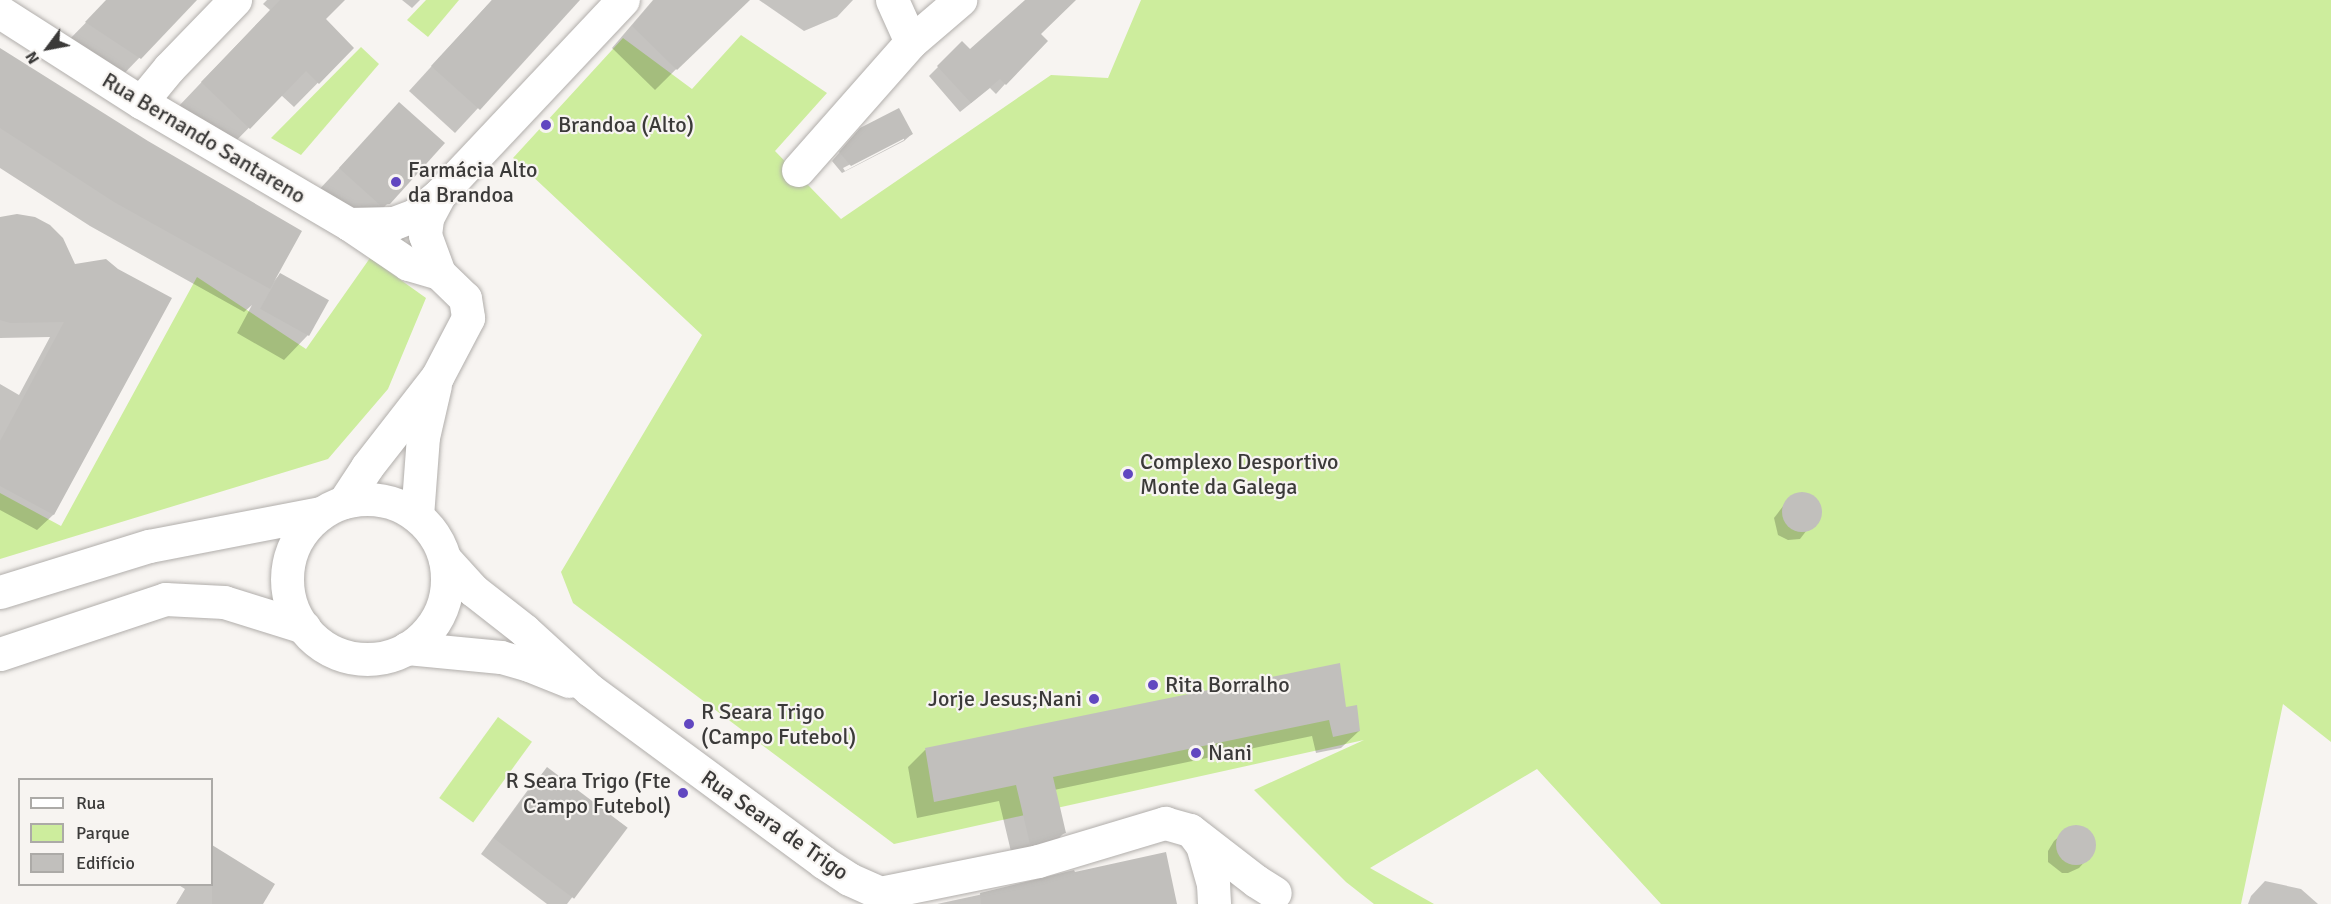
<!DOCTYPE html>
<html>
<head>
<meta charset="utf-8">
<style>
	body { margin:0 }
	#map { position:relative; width:2331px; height:904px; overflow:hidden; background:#f7f4f1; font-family:Signika,sans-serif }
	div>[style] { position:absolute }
	.green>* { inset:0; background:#cded9d; transform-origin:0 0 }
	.shadow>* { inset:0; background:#0003 }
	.building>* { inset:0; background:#c1bfbc; transform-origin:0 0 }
	.round { border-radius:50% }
	.roads { filter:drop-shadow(0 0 2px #b1aeab) drop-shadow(0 0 2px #b1aeab) }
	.minor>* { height:33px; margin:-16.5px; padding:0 16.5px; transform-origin:16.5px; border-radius:16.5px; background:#fff }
	.minor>.ring { margin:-16.5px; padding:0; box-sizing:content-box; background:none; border:33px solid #fff; border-radius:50% }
	.dots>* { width:16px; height:16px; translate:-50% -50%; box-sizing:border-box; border:3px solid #f7f4f1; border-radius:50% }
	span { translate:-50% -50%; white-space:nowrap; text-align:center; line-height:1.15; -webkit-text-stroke:4.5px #f7f4f1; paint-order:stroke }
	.poi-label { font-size:22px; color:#3b3a39 }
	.left { translate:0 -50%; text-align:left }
	.right { translate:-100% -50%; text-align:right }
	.street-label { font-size:22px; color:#3b3a39 }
	.legend { position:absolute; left:18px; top:778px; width:195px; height:108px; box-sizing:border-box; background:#f7f4f1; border:2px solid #acaaa7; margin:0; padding:8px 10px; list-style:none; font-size:18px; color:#3b3a39 }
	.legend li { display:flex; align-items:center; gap:12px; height:30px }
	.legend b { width:30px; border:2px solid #acaaa7 }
	.north { position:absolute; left:18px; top:18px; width:60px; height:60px; -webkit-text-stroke:4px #f7f4f1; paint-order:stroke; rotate:238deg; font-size:16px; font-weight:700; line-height:24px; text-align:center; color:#3b3a39 }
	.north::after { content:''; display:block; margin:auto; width:21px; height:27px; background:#3b3a39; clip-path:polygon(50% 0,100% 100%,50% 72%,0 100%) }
</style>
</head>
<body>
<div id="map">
	<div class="green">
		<div style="clip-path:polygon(426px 0,459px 0,428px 37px,407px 20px)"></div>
		<div style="clip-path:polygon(1141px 0,2331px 0,2331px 742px,2283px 704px,2241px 904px,1661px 904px,1537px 769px,1370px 868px,1434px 904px,1374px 904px,1346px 882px,1254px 790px,1364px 740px,894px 844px,573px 603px,561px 572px,702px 335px,513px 158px,623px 38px,692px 89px,741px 35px,827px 93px,775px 151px,841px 219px,1051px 75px,1108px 78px)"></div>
		<div style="clip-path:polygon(361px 47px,379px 64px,301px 155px,271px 138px)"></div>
		<div style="clip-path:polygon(370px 258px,426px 298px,388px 389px,328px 459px,0 559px,0 493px,61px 526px,197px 277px,306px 349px)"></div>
		<div style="left:498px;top:717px;width:42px;height:100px;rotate:36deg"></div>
	</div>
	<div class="shadow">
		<div style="clip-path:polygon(108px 0,195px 0,116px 82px,62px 47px)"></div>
		<div style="clip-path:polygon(267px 0,343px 0,324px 19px,352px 48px,294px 107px,281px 95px,225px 152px,178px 107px,270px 10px,263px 4px)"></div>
		<div style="clip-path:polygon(402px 0,420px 0,412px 8px)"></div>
		<div style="clip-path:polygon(492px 0,578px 0,455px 133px,409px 91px)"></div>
		<div style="clip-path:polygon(653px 0,746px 0,655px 90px,612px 48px)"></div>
		<div style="clip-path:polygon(759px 0,853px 0,837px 17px,804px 31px)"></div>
		<div style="clip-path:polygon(1027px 0,1068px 0,1039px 34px,1005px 84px,996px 94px,990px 88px,960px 112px,929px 76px,962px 43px,970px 51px)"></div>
		<div style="clip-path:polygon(0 50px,273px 282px,280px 274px,308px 335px,284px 360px,237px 333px,252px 305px,244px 312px,90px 226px,0 168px)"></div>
		<div style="clip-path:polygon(399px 104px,388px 203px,364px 228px,316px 193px)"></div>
		<div style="clip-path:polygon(evenodd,912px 134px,904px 141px,842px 173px,832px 161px,852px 138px,912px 134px,904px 137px,904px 140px,845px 171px,843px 168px,904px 137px)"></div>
		<div style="clip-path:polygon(0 219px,74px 265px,117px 270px,170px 298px,53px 515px,37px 530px,0 510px,0 384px,19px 395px,50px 337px,0 338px)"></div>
		<div style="clip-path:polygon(1802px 493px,1813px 497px,1820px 513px,1800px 539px,1788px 540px,1778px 535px,1774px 518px,1790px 497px)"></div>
		<div style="clip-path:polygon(1344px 709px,1359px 731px,1341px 748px,1316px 753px,1312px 736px,1054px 790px,1064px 833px,1047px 850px,1013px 860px,999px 801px,917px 818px,908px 767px,925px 750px)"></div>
		<div style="clip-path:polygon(547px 769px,626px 827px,567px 904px,547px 904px,481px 854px,533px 783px)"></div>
		<div style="clip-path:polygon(2070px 827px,2082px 827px,2091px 835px,2094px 846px,2089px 857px,2079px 868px,2068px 873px,2062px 873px,2048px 862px,2048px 851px,2054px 841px)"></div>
		<div style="clip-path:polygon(212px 846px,273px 884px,261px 904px,176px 904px,185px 889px,177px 884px,212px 884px)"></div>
		<div style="clip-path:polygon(2265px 881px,2301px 889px,2318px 904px,2248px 904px,2251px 896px)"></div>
		<div style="clip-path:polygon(1039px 882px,1175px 904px,937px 904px)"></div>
	</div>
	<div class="building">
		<div style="clip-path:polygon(106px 0,197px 0,141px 59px,85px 22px)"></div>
		<div style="clip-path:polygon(280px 0,345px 0,326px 19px,354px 48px,319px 84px,306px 71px,250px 129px,201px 82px)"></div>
		<div style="clip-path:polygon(492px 0,580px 0,480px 110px,431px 66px)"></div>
		<div style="clip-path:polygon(654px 0,750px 0,677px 70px,632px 26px)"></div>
		<div style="clip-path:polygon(1025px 0,1076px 0,1041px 34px,1048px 41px,1006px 85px,1000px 79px,971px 103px,937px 66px,962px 41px,970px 49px)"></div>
		<div style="clip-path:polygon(0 48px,148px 141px,302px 231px,270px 289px,114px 202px,0 128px)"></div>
		<div style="clip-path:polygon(399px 102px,445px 143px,390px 204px,380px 205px,339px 168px)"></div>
		<div style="clip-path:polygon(899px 108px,913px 134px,851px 166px,839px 152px,860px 128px)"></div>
		<div style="clip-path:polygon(17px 214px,35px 217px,50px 225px,63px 238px,75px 264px,106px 259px,118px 269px,172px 298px,54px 515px,0 486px,0 441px,64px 322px,10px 323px,0 320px,0 217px)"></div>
		<div style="left:280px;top:273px;width:56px;height:41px;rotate:29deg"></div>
		<div class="round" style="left:1782px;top:492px;width:40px;height:40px"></div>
		<div style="clip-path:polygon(1340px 663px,1346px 707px,1357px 705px,1360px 731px,1333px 737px,1329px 720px,1053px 777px,1066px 833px,1030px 844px,1016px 785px,934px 802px,925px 748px)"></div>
		<div style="left:547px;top:767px;width:101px;height:89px;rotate:37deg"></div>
		<div class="round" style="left:2056px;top:825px;width:40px;height:40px"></div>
		<div style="clip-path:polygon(212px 845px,275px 884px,263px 904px,212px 904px)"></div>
		<div style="clip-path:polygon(1166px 852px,1177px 904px,981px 904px,980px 893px,1074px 870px,1075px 872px)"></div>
	</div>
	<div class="roads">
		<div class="minor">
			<div style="left:892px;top:0;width:46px;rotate:65.7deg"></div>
			<div style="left:0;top:12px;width:167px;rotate:32.6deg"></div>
			<div style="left:141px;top:102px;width:241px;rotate:30.4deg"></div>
			<div style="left:349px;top:224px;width:71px;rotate:34.1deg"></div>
			<div style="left:408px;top:264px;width:32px;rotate:16deg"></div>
			<div style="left:439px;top:273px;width:36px;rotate:44deg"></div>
			<div style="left:465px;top:298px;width:20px;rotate:81deg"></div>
			<div style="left:468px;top:318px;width:67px;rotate:117.7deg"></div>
			<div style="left:437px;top:377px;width:114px;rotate:127.9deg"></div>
			<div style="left:367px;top:467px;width:42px;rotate:123.3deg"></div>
			<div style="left:141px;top:102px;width:44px;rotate:-50.5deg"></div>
			<div style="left:169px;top:68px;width:95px;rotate:-45.9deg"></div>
			<div style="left:798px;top:170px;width:171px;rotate:-48.6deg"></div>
			<div style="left:911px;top:42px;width:65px;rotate:-40.6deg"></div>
			<div style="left:349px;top:224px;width:45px;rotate:-1.3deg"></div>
			<div style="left:394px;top:223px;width:22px;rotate:-21deg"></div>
			<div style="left:415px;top:215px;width:31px;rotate:-40deg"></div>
			<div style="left:439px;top:195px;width:268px;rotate:-46.7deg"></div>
			<div style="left:439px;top:273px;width:40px;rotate:-110.2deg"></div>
			<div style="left:425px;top:235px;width:17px;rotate:-83deg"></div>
			<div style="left:427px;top:218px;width:26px;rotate:-62deg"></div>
			<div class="ring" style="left:287px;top:499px;width:127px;height:127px"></div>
			<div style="left:417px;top:516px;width:79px;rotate:-85.7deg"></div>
			<div style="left:423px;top:437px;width:53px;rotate:-77deg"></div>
			<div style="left:445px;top:559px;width:42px;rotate:47.9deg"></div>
			<div style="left:473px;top:590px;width:65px;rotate:38.1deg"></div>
			<div style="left:524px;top:630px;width:89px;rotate:42.3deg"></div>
			<div style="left:590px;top:690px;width:290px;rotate:36.4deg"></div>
			<div style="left:823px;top:862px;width:31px;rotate:33deg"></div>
			<div style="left:849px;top:879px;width:34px;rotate:24deg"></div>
			<div style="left:880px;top:893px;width:161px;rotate:-11.4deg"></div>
			<div style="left:1038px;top:861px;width:133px;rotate:-16.7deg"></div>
			<div style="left:1165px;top:823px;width:26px;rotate:16deg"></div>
			<div style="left:1190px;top:830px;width:83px;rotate:37.7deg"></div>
			<div style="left:1256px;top:881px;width:22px;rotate:32deg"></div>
			<div style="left:0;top:592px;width:156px;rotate:-17.2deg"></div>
			<div style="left:149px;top:546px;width:175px;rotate:-10.9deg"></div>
			<div style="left:407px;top:648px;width:94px;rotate:5.5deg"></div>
			<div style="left:501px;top:657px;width:29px;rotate:16deg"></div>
			<div style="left:529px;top:665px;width:43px;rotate:21.8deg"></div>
			<div style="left:0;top:654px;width:174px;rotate:-18.4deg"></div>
			<div style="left:165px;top:599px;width:59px;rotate:2.9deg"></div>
			<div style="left:224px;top:602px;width:84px;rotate:17.4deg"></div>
			<div style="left:1193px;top:833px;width:15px;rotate:53deg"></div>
			<div style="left:1202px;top:845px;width:41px;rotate:74.2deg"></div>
			<div style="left:1213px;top:884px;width:20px;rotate:87deg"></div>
		</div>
	</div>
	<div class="dots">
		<div style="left:546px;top:125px;background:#6147c0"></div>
		<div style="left:396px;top:182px;background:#6147c0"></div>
		<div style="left:1128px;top:474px;background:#6147c0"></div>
		<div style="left:1153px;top:685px;background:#6147c0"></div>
		<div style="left:1094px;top:699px;background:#6147c0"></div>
		<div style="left:689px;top:724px;background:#6147c0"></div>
		<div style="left:1196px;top:753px;background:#6147c0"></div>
		<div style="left:683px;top:793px;background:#6147c0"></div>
	</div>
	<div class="poi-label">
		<span class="left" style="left:558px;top:125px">Brandoa (Alto)</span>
		<span class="left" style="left:408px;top:182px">Farmácia Alto<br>da Brandoa</span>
		<span class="left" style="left:1140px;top:474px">Complexo Desportivo<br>Monte da Galega</span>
		<span class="left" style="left:1165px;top:685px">Rita Borralho</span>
		<span class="right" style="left:1082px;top:699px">Jorje Jesus;Nani</span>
		<span class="left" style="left:701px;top:724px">R Seara Trigo<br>(Campo Futebol)</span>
		<span class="left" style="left:1208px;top:753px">Nani</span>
		<span class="right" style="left:671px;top:793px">R Seara Trigo (Fte<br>Campo Futebol)</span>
	</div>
	<div class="street-label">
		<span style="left:204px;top:138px;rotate:31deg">Rua Bernando Santareno</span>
		<span style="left:775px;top:825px;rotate:35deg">Rua Seara de Trigo</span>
	</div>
	<ul class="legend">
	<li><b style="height:8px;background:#fff"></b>Rua</li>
	<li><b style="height:16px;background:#cded9d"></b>Parque</li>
	<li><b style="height:16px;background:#c1bfbc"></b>Edifício</li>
	</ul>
	<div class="north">N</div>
</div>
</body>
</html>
